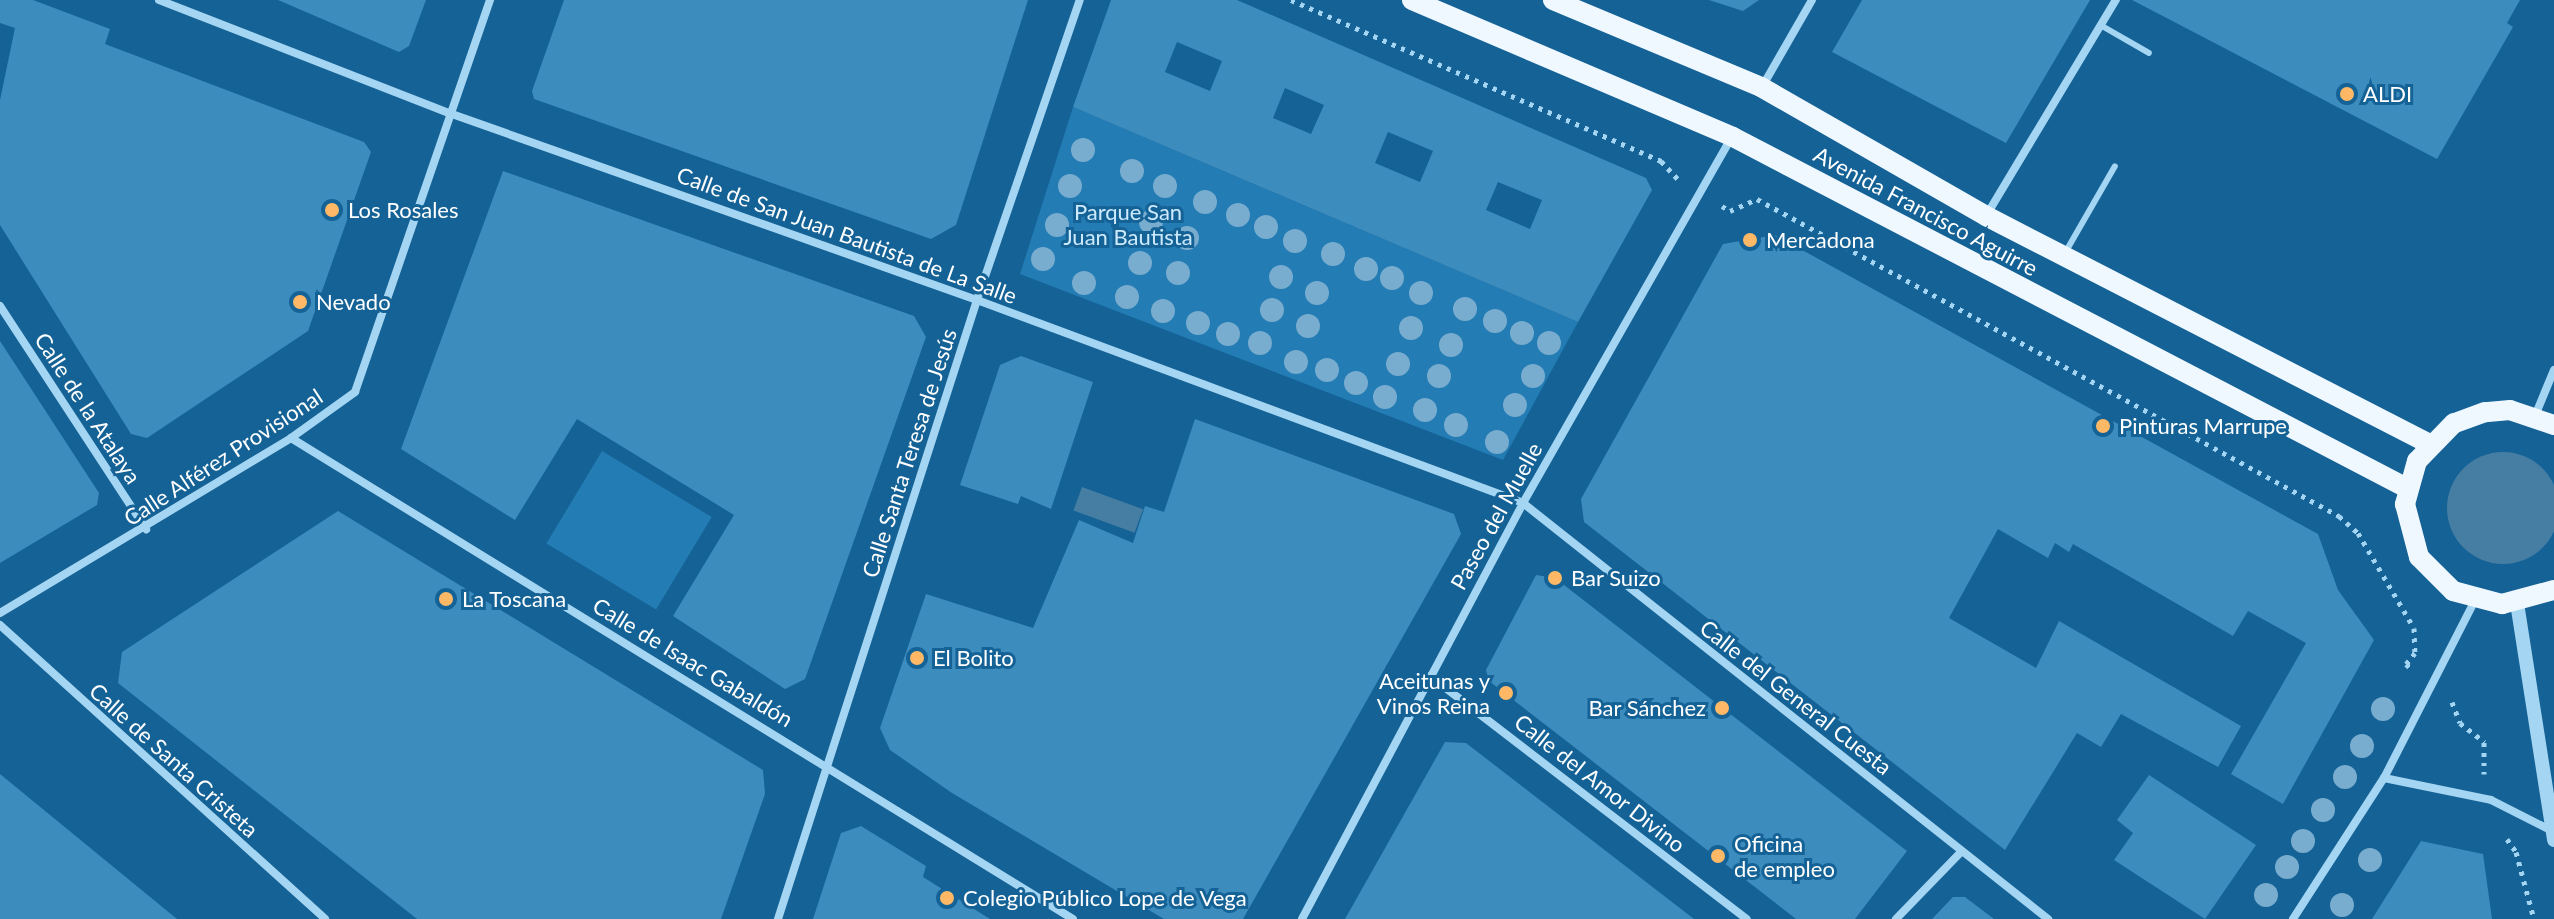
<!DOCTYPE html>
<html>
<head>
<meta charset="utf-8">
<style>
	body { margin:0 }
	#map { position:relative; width:2554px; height:919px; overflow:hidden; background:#146296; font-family:Lato,sans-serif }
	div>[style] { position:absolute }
	.green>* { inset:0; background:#237cb3; transform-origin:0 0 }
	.water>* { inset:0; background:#467ea3; transform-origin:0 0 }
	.round { border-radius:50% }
	.building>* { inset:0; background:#3d8cbe }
	.path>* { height:5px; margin-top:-2.5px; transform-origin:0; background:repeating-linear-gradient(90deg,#a4d5f2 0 4px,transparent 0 10px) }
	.service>* { height:6px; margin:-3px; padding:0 3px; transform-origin:3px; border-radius:3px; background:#a4d5f2 }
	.minor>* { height:8px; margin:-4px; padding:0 4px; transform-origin:4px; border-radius:4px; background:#a4d5f2 }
	.tertiary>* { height:14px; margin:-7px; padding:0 7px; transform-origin:7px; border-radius:7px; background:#a4d5f2 }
	.primary>* { height:20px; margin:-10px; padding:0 10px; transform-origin:10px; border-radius:10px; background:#f0f8ff }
	.trees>* { width:24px; height:24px; margin:-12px; border-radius:50%; background:#79adcf }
	.dots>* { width:22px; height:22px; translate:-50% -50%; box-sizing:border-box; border:4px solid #146296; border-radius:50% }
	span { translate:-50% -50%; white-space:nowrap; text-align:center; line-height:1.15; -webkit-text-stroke:6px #146296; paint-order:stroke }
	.poi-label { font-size:22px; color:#fff }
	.left { translate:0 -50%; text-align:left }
	.right { translate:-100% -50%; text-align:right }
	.park-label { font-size:22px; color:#cceafd }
	.street-label { font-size:22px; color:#fff }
</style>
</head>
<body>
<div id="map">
	<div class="green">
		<div style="clip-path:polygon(1073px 107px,1578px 322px,1503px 460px,1020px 274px)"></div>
		<div style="left:602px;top:451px;width:128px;height:108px;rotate:31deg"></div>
	</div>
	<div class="water">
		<div class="round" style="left:2447px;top:452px;width:112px;height:112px"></div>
		<div style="left:1082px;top:487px;width:65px;height:25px;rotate:20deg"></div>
	</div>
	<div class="building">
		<div style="clip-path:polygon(0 0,33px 0,110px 29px,105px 44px,364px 142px,371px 152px,308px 331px,147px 438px,131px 434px,0 225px,0 100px,15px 28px,0 23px)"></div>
		<div style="clip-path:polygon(278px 0,426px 0,409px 46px,399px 52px)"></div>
		<div style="clip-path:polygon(564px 0,1028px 0,956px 225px,931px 239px,534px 99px,532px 91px)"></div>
		<div style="clip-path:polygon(evenodd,1111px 0,1237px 0,1646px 178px,1652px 190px,1578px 322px,1073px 107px,1111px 0,1177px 42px,1222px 61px,1210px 91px,1165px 72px,1177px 42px,1111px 0,1285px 88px,1324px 105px,1311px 134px,1273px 118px,1285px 88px,1111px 0,1388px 132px,1433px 151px,1420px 182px,1375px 163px,1388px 132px,1111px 0,1498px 182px,1542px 200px,1530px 229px,1486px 210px,1498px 182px)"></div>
		<div style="clip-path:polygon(1709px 0,1759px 0,1743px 11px)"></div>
		<div style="clip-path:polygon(1862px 0,2090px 0,2006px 143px,1832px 52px)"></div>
		<div style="clip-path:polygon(2132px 0,2520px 0,2507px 23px,2513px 27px,2437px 159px)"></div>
		<div style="clip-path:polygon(503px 171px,914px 316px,926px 337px,805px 679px,785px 689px,673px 616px,734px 515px,577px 419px,515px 520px,401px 449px)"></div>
		<div style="clip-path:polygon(1775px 235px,2318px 534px,2338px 590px,2374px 640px,2283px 804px,2231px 774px,2306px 643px,2248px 611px,2233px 636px,2073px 544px,2069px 552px,2055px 543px,2048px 558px,1998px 529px,1949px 618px,2036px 668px,2059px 621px,2241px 726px,2218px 767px,2121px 714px,2101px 747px,2077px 733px,2005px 850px,1584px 522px,1581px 499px,1723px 244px)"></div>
		<div style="clip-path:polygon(0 341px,99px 493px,97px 505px,0 563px)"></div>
		<div style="clip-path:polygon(1021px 356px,1093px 382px,1051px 509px,1021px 496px,1018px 504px,960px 485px,1000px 365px)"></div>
		<div style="clip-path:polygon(1195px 419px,1454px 514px,1461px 534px,1243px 919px,1164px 919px,952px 793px,890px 750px,880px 728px,926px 594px,1033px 628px,1079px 520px,1133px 543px,1145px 506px,1164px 512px)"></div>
		<div style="clip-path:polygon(338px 511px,763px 770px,765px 794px,721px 919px,417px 919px,118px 683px,122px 652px)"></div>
		<div style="clip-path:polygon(1536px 575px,1555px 578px,1907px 851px,1855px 919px,1796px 919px,1489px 681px,1486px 670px)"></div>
		<div style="clip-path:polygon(1445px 742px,1466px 743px,1694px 919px,1345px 919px)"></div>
		<div style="clip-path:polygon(0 774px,166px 910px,177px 919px,0 919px)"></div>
		<div style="clip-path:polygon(2149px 775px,2256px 845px,2205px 919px,2114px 860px,2133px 833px,2117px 820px)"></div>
		<div style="clip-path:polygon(861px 826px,926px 866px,923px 877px,990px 919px,813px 919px,841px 833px)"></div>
		<div style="clip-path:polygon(2421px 841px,2483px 854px,2492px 919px,2372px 919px)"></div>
		<div style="clip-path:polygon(1953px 897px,1965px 897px,1994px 919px,1932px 919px)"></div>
	</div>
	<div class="path">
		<div style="left:1291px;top:0;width:404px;rotate:23.5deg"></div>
		<div style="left:1661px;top:161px;width:26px;rotate:47deg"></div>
		<div style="left:1722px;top:206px;width:9px;rotate:32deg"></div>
		<div style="left:1730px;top:211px;width:30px;rotate:-24deg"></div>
		<div style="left:1757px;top:199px;width:663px;rotate:28.58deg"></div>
		<div style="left:2339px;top:516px;width:25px;rotate:42deg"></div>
		<div style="left:2358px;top:533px;width:110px;rotate:59.5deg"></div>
		<div style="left:2414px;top:628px;width:25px;rotate:88deg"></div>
		<div style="left:2415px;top:653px;width:14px;rotate:129deg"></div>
		<div style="left:2406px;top:664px;width:9px;rotate:41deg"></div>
		<div style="left:2452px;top:702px;width:22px;rotate:69deg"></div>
		<div style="left:2460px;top:723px;width:31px;rotate:38deg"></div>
		<div style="left:2484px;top:742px;width:32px;rotate:90deg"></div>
		<div style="left:2507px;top:839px;width:16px;rotate:55deg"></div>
		<div style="left:2516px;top:852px;width:69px;rotate:75deg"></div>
	</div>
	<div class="service">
		<div style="left:2102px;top:26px;width:54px;rotate:29.9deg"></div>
		<div style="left:2065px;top:253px;width:100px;rotate:-60.1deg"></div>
	</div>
	<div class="minor">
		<div style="left:159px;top:0;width:311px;rotate:21.3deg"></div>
		<div style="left:449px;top:113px;width:560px;rotate:19.5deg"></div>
		<div style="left:977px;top:300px;width:583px;rotate:20.39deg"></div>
		<div style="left:1523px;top:503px;width:670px;rotate:38.39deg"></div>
		<div style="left:1762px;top:87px;width:100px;rotate:-60.1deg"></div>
		<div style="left:1986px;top:216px;width:252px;rotate:-59deg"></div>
		<div style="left:0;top:306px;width:267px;rotate:56.8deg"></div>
		<div style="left:2535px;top:416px;width:50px;rotate:-67.6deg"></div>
		<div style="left:291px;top:438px;width:918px;rotate:31.6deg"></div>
		<div style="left:0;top:613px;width:340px;rotate:-31deg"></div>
		<div style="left:291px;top:438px;width:79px;rotate:-35.7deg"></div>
		<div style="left:355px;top:392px;width:415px;rotate:-71deg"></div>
		<div style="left:0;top:625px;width:438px;rotate:42.1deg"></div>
		<div style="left:1430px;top:676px;width:399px;rotate:37.5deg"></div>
		<div style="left:2384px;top:778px;width:109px;rotate:11.6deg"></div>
		<div style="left:2491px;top:800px;width:68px;rotate:26.9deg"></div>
		<div style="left:778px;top:919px;width:650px;rotate:-72.18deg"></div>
		<div style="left:977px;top:300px;width:317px;rotate:-71.1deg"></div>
		<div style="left:1302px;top:919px;width:471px;rotate:-62deg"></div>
		<div style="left:1523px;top:503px;width:421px;rotate:-60.3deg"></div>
		<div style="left:1896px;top:919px;width:93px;rotate:-45.9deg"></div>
		<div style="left:2293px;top:919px;width:168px;rotate:-57.2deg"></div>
		<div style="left:2384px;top:778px;width:200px;rotate:-62.9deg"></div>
	</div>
	<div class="tertiary">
		<div style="left:2517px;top:603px;width:240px;rotate:81.1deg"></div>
	</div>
	<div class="primary">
		<div style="left:1412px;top:0;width:349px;rotate:23.1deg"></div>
		<div style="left:1733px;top:137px;width:760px;rotate:27.51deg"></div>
		<div style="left:1553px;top:0;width:225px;rotate:22.7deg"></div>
		<div style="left:1761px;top:87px;width:259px;rotate:29.8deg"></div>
		<div style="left:1986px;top:216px;width:498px;rotate:27.2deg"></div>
		<div style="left:2554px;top:425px;width:46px;rotate:-161.2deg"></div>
		<div style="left:2510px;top:410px;width:25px;rotate:175deg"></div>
		<div style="left:2485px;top:412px;width:33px;rotate:160deg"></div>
		<div style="left:2454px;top:423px;width:53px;rotate:134.2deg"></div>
		<div style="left:2417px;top:461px;width:45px;rotate:105.6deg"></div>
		<div style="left:2405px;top:504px;width:55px;rotate:75.2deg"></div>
		<div style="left:2419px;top:557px;width:48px;rotate:45deg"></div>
		<div style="left:2453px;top:591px;width:51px;rotate:14.9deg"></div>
		<div style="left:2502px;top:604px;width:54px;rotate:-15.1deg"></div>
	</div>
	<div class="trees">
		<div style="left:1083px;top:150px"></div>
		<div style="left:1132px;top:171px"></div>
		<div style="left:1070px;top:186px"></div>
		<div style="left:1165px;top:186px"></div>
		<div style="left:1205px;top:202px"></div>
		<div style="left:1238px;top:215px"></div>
		<div style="left:1151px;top:222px"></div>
		<div style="left:1057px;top:225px"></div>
		<div style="left:1266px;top:227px"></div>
		<div style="left:1187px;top:238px"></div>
		<div style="left:1295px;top:241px"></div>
		<div style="left:1333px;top:254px"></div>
		<div style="left:1043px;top:259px"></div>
		<div style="left:1140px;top:263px"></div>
		<div style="left:1366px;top:269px"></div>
		<div style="left:1178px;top:273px"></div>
		<div style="left:1281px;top:277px"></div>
		<div style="left:1392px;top:278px"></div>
		<div style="left:1084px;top:283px"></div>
		<div style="left:1317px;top:293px"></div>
		<div style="left:1421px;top:293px"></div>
		<div style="left:1127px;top:297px"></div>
		<div style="left:1465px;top:309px"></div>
		<div style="left:1272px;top:310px"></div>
		<div style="left:1163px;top:311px"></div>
		<div style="left:1495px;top:321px"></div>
		<div style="left:1198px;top:323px"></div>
		<div style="left:1308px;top:326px"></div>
		<div style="left:1411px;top:328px"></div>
		<div style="left:1522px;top:333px"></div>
		<div style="left:1228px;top:334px"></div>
		<div style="left:1260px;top:343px"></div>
		<div style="left:1549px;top:343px"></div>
		<div style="left:1451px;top:345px"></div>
		<div style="left:1296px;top:362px"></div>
		<div style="left:1398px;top:364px"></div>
		<div style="left:1327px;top:370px"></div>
		<div style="left:1439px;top:376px"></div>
		<div style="left:1533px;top:376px"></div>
		<div style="left:1356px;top:383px"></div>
		<div style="left:1385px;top:397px"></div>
		<div style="left:1515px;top:405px"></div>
		<div style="left:1425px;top:410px"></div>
		<div style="left:1456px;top:425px"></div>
		<div style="left:1497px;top:442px"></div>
		<div style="left:2383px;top:709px"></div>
		<div style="left:2362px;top:746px"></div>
		<div style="left:2345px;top:777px"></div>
		<div style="left:2323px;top:810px"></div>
		<div style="left:2303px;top:841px"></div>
		<div style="left:2370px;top:860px"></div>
		<div style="left:2287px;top:867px"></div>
		<div style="left:2266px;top:895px"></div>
		<div style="left:2342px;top:905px"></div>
	</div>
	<div class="dots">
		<div style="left:2347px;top:94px;background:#ffb966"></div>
		<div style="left:332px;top:210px;background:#ffb966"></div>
		<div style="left:1750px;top:240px;background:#ffb966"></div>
		<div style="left:300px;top:302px;background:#ffb966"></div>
		<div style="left:2103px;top:426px;background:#ffb966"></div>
		<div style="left:1555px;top:578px;background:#ffb966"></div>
		<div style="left:446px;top:599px;background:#ffb966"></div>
		<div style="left:917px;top:658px;background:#ffb966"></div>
		<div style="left:1506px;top:693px;background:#ffb966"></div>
		<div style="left:1722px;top:708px;background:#ffb966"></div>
		<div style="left:1718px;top:856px;background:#ffb966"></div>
		<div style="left:947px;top:898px;background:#ffb966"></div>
	</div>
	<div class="poi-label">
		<span class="left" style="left:2363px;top:94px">ALDI</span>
		<span class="left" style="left:348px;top:210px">Los Rosales</span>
		<span class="left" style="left:1766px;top:240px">Mercadona</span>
		<span class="left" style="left:316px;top:302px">Nevado</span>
		<span class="left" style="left:2119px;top:426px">Pinturas Marrupe</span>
		<span class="left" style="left:1571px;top:578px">Bar Suizo</span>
		<span class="left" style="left:462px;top:599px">La Toscana</span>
		<span class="left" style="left:933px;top:658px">El Bolito</span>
		<span class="right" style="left:1490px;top:693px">Aceitunas y<br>Vinos Reina</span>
		<span class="right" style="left:1706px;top:708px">Bar Sánchez</span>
		<span class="left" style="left:1734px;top:856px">Oficina<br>de empleo</span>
		<span class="left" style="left:963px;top:898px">Colegio Público Lope de Vega</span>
	</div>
	<div class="park-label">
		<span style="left:1128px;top:224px">Parque San<br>Juan Bautista</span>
	</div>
	<div class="street-label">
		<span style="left:1926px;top:211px;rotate:28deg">Avenida Francisco Aguirre</span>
		<span style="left:847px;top:235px;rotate:20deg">Calle de San Juan Bautista de La Salle</span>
		<span style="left:88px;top:408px;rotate:57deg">Calle de la Atalaya</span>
		<span style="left:909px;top:453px;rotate:-72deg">Calle Santa Teresa de Jesús</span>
		<span style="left:223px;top:457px;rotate:-33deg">Calle Alférez Provisional</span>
		<span style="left:1496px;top:516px;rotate:-61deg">Paseo del Muelle</span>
		<span style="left:693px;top:662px;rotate:31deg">Calle de Isaac Gabaldón</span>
		<span style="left:1796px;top:697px;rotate:38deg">Calle del General Cuesta</span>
		<span style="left:174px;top:760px;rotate:42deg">Calle de Santa Cristeta</span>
		<span style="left:1600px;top:783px;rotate:38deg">Calle del Amor Divino</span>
	</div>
</div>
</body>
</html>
